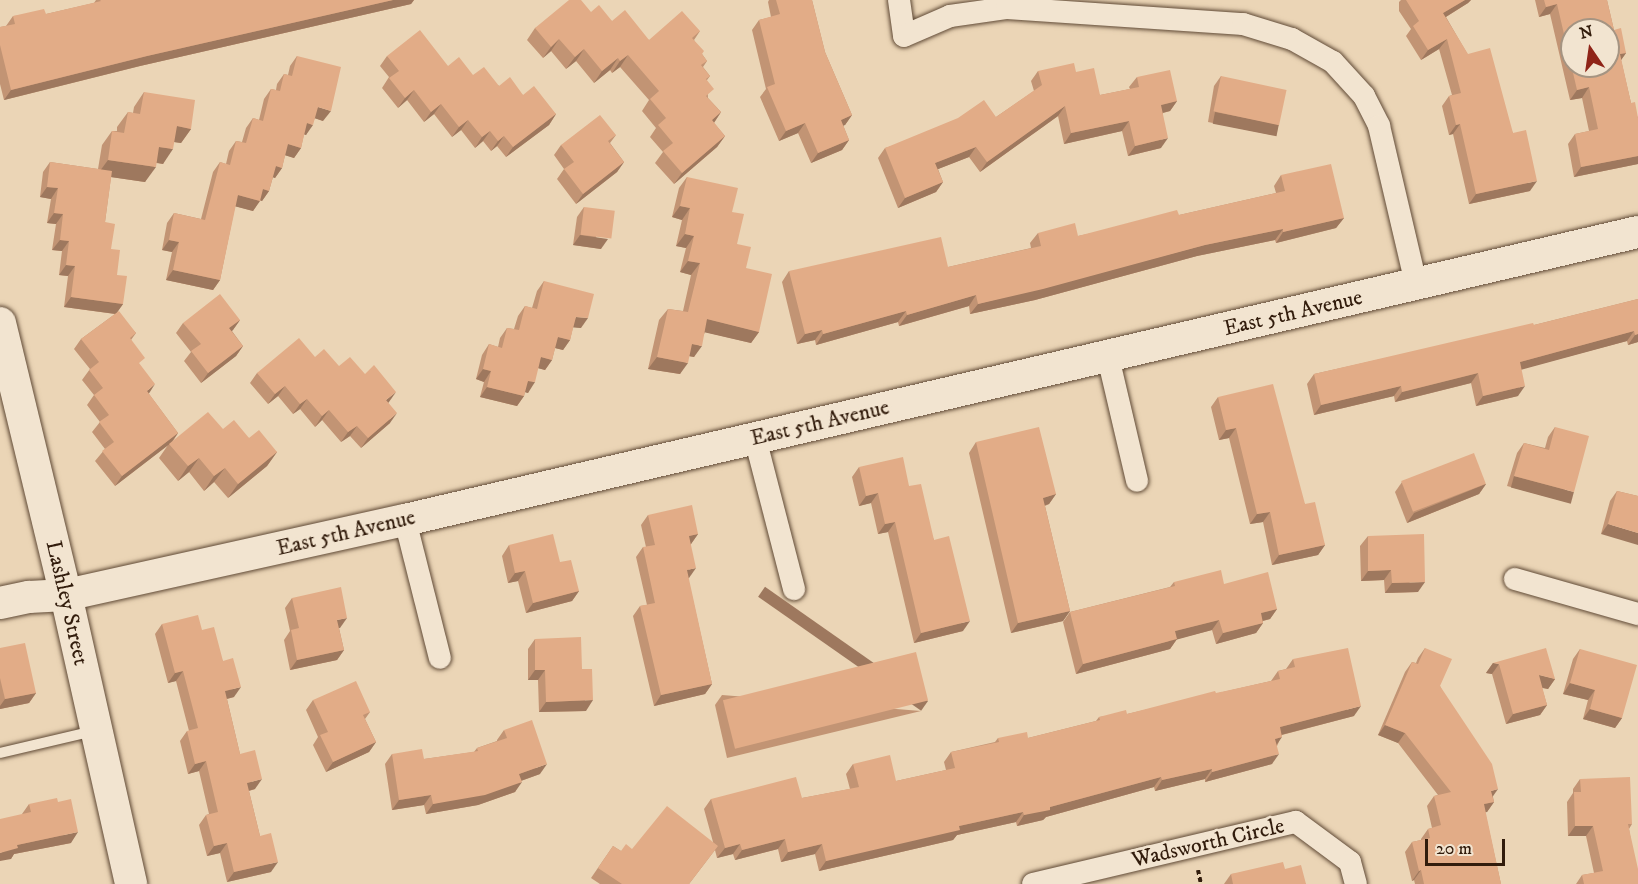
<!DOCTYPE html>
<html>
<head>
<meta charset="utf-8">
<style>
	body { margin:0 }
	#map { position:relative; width:1638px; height:884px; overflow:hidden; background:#ebd5b6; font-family:"IM FELL DW Pica",serif }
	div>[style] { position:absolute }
	.path>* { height:4px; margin-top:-2px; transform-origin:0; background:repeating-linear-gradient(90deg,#321c0c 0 4.5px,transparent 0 7.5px) }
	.roads { filter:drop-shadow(0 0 2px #604a36) drop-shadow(0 0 2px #604a36) }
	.lane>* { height:10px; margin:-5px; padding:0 5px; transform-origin:5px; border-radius:5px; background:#f2e4d0 }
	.street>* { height:22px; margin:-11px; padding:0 11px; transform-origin:11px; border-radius:11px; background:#f2e4d0 }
	.secondary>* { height:32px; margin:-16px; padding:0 16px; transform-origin:16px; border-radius:16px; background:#f2e4d0 }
	.wall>* { inset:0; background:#c29474 }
	.shaded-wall>* { inset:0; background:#9e785e; transform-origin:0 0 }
	.building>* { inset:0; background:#e2ac87; transform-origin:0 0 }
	span { translate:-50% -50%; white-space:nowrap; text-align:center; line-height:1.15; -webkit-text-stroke:5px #f2e4d0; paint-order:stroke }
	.street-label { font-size:22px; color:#321c0c }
	.north { position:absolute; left:1560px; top:18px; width:60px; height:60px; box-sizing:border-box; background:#f2e4d0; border:2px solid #a59482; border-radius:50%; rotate:347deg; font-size:16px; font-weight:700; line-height:24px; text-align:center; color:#321c0c }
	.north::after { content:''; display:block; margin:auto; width:21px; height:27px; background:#8f2418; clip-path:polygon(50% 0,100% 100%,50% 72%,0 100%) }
	.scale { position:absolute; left:1425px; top:839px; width:80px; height:27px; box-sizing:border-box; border:3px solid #321c0c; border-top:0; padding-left:8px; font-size:18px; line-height:21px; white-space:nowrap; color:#321c0c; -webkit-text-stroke:4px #f2e4d0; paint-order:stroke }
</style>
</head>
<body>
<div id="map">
	<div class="path">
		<div style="left:1198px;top:870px;width:14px;rotate:78deg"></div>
	</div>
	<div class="roads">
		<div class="lane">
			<div style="left:0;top:753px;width:96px;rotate:-13.3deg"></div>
		</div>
		<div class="street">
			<div style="left:899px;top:0;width:36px;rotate:82deg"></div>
			<div style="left:904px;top:36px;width:50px;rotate:-23.5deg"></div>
			<div style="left:950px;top:16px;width:58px;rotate:-8deg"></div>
			<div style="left:1007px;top:8px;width:237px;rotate:3.9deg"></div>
			<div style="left:1243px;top:24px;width:51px;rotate:17deg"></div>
			<div style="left:1292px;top:39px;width:47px;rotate:29.3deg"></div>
			<div style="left:1333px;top:62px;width:46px;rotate:47.6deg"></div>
			<div style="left:1364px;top:96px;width:34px;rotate:63deg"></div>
			<div style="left:1379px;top:126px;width:162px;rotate:76.8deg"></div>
			<div style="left:1108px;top:357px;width:127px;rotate:76.8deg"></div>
			<div style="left:755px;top:438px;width:156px;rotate:75.5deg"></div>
			<div style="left:405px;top:520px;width:142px;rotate:75.8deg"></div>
			<div style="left:1515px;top:579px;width:128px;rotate:15.9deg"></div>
			<div style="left:1033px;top:884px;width:270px;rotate:-13.3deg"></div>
			<div style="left:1296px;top:822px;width:67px;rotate:36.5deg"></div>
			<div style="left:1350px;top:862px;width:23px;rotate:75deg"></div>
		</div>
		<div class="secondary">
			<div style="left:0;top:323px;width:280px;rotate:76.4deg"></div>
			<div style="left:66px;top:595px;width:296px;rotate:77.3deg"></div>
			<div style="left:0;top:603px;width:30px;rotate:-12deg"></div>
			<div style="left:29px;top:597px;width:37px;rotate:-3deg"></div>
			<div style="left:66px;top:595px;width:347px;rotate:-12.5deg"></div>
			<div style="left:405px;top:520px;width:1266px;rotate:-13.15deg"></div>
		</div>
	</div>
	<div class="wall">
		<div style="clip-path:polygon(96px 0,414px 0,411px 4px,140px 66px,4px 100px,0 84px,0 27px,6px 26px,13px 16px,46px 14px,94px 3px)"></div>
		<div style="clip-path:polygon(769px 0,812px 0,825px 52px,852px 115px,845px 125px,843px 125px,849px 140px,842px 150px,811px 163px,798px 133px,779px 141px,760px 97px,766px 89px,752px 30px,759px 20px,771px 17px,768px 2px)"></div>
		<div style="clip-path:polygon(1401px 0,1471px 0,1468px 3px,1446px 17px,1513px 133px,1530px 191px,1469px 204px,1453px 134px,1449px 135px,1442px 106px,1449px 96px,1452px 95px,1439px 49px,1421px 60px,1406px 36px,1411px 29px,1399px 11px,1399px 2px)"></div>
		<div style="clip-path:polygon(1535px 0,1607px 0,1614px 30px,1626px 53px,1621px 60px,1631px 103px,1638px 118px,1638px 164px,1574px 177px,1568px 144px,1575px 134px,1589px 131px,1582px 98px,1570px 100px,1550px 14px,1539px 17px)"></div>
		<div style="clip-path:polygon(591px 12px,612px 21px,649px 40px,700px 31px,694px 40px,702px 54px,707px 61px,703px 67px,710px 76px,707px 80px,708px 98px,721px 112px,714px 123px,725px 136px,717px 147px,674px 184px,655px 163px,663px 152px,650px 137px,656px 128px,642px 111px,649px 100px,620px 67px,612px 73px,610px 70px,594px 83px,576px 61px,566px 69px,551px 51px,543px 58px,527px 40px,535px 28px)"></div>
		<div style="clip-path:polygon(297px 56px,323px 121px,315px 118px,306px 135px,304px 134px,301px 148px,294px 158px,285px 155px,282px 168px,275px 178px,273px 177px,269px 191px,262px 201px,260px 200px,253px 211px,235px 206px,220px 280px,213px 290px,166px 280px,172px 252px,162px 250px,167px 223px,174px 213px,201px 219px,213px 172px,220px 162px,226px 164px,229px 151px,236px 141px,242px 142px,246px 128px,253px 118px,259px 120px,264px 99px,271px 89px,276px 90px,277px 84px,284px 74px,288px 75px,290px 66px)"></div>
		<div style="clip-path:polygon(387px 56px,448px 66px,523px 95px,556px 114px,549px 125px,506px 157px,497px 146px,491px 151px,483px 141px,475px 148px,461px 130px,452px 137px,434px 114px,424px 122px,407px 100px,398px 108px,382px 88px,389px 77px,380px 66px)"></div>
		<div style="clip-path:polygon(1038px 71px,1076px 72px,1100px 95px,1130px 89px,1129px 87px,1137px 77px,1177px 101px,1170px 111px,1163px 113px,1161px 148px,1128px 156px,1122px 131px,1064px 144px,1058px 116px,980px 172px,969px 157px,938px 169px,943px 182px,936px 192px,898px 208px,878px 158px,885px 148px,996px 117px,1034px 91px,1031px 81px)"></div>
		<div style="clip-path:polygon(1221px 76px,1279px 125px,1272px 135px,1208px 122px,1214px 86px)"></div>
		<div style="clip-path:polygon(144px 92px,191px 129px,181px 143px,174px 142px,163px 164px,156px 163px,145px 182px,111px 177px,105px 222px,123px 304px,117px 312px,136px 333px,131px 340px,149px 394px,178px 433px,173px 441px,223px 429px,249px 438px,277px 452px,267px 466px,228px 498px,214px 482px,204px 491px,189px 472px,178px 481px,159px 458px,168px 445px,115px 486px,95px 461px,105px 449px,92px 432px,100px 422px,87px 405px,94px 395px,82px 380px,90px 369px,74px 349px,81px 339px,115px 314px,64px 307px,68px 276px,59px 275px,62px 251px,52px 250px,56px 224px,47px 223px,51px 199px,40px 197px,43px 172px,50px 162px,98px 169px,102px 145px,112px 131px,117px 131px,117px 127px,128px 112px,133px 113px,134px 107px)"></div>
		<div style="clip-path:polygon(616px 135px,610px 143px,624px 162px,617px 172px,576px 204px,557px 179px,564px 169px,554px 155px,561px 145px)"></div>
		<div style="clip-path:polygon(1281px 175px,1344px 218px,1336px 228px,1276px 243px,1275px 240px,1197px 256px,1035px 300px,970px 314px,969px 306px,899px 326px,898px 322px,816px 345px,815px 340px,797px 344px,782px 282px,789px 271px,948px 267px,1031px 248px,1030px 243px,1038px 233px,1078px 236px,1179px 215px,1276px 193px,1274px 186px)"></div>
		<div style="clip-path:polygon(687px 177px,732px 212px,737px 244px,746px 268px,759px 332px,751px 343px,705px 332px,694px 357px,689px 356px,680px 374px,648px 369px,659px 320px,668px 309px,683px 311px,691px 275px,680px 272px,686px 248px,676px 246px,682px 220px,672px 217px,679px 188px)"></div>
		<div style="clip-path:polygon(584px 207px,601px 249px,573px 245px,577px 217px)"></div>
		<div style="clip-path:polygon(544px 281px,581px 328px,573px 327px,570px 340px,563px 350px,555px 348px,552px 360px,545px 370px,538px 368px,528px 393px,525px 392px,524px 396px,517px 406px,480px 397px,484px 382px,476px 379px,482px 355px,489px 344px,498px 347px,500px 338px,507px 328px,514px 329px,518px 316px,525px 306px,532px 308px,537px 291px)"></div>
		<div style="clip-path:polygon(1638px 299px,1638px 342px,1628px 345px,1627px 341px,1521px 369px,1518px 396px,1476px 406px,1471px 383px,1395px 402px,1394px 396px,1314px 415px,1307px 384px,1314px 374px,1534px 325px)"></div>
		<div style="clip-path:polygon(240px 320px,232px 331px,243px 346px,236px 356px,201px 383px,184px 361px,191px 352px,176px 333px,183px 323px)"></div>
		<div style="clip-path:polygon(315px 357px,389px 402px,388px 403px,390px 423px,361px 448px,350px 436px,341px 442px,322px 420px,315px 427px,300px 409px,293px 414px,278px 396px,268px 404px,250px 383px,257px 373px)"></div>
		<div style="clip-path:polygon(1218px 397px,1305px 504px,1325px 545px,1318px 555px,1272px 565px,1263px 522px,1250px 524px,1229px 438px,1219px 440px,1211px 407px)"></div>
		<div style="clip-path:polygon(1555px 427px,1567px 502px,1507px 486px,1517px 453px,1524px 443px,1545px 448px,1548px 437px)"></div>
		<div style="clip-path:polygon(976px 442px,1056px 494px,1049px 504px,1045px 506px,1070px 611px,1063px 621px,1011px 633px,969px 453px)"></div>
		<div style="clip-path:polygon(859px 467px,909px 486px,934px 540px,963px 631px,914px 643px,888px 532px,878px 534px,871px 503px,859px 506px,852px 477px)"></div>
		<div style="clip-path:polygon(1402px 482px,1486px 484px,1479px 494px,1407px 523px,1395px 492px)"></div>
		<div style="clip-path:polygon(1617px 491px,1638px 496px,1601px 534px,1610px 501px)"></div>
		<div style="clip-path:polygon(648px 515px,698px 534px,691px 544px,688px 578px,712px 684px,705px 694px,654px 706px,633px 616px,640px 606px,647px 605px,636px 557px,643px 547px,646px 547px,641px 525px)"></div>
		<div style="clip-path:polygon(1368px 536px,1418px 592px,1385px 593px,1384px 580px,1361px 581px,1360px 546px)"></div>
		<div style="clip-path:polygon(509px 545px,579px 591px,572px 601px,526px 613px,518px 581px,508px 583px,502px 556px)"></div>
		<div style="clip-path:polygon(1174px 582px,1224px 584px,1277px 609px,1270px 619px,1263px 621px,1263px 623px,1256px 633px,1216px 644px,1212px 630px,1177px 639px,1170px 649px,1076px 674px,1063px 622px,1070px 612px,1170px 587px)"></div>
		<div style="clip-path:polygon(292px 598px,340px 628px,339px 628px,344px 650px,337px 660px,290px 670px,284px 640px,290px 631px,285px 608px)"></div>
		<div style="clip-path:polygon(162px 624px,202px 630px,223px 661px,234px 697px,227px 699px,240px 754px,255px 789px,249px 791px,260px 836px,271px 872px,227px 882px,220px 853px,207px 856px,199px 825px,206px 815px,209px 814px,199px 771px,188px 774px,180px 741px,187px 731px,189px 731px,176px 681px,168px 683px,155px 634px)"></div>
		<div style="clip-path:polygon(535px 639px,582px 669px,586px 711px,539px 712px,538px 680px,528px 680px,528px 649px)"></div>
		<div style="clip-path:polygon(0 648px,36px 693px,29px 703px,0 709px)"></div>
		<div style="clip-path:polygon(1425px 648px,1440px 686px,1493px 797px,1494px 802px,1487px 812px,1485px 812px,1501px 884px,1415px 884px,1414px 880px,1412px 881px,1405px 852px,1412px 842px,1421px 840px,1421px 839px,1428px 829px,1432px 828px,1427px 806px,1434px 796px,1438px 795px,1398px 743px,1378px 735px,1405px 672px,1412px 662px,1416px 663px,1418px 658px)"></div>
		<div style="clip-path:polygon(1580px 649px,1622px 718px,1615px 728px,1583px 719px,1588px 700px,1563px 694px,1573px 659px)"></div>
		<div style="clip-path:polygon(1293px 659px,1354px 716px,1282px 735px,1277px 746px,1272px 764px,1205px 782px,1205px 779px,1155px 791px,1154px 787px,1046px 817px,1043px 820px,1017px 826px,1016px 822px,957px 835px,953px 840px,819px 871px,815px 854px,781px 862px,778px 849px,735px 860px,733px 854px,717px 858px,715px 850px,689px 884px,600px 884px,591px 878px,613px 846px,621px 851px,632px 849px,713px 842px,704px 809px,711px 799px,802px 798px,850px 789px,846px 774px,853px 764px,896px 781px,946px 770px,944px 762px,951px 752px,995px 742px,998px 738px,1028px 738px,1096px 721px,1099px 717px,1127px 714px,1271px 681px,1278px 671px,1286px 669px)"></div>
		<div style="clip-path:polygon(1493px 663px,1555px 679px,1548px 689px,1542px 688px,1547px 705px,1540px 715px,1506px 724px,1492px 674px,1486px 673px)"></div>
		<div style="clip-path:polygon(722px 695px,921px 711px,727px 758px,715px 705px)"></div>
		<div style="clip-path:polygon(313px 700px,370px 712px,365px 719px,376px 742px,369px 752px,326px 772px,313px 745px,318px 737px,306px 710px)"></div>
		<div style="clip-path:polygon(504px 730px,540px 774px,521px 781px,515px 792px,478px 805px,426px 814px,424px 805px,392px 810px,385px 764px,392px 754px,424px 759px,474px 752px,477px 748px,497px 741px,497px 740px)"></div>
		<div style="clip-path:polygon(1580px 779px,1632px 824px,1629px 829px,1638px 884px,1576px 884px,1582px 875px,1594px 873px,1586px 836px,1568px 836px,1567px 802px,1573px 793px,1573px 789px)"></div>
		<div style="clip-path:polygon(29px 804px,71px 843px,14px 854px,11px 859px,22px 814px)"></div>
		<div style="clip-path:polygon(1285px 869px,1306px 884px,1224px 884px,1231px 874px)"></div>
	</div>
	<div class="shaded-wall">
		<div style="clip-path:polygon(393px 0,414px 0,411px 4px,140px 66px,4px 100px,11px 90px,147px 56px)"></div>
		<div style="clip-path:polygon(1465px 0,1471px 0,1468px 3px,1436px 23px,1443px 13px)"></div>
		<div style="clip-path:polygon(1557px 4px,1550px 14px,1539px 17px,1546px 7px)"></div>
		<div style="clip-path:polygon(559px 39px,551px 51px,543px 58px,551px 47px)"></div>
		<div style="clip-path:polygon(1447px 39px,1439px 49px,1421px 60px,1428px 50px)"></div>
		<div style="clip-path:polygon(584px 49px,576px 61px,566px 69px,575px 57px)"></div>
		<div style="clip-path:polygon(1626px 53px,1619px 63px,1620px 54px)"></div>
		<div style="clip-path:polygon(628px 55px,620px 67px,612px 73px,620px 61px)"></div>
		<div style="clip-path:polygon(618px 58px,610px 70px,594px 83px,602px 71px)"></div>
		<div style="clip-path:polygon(1589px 87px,1582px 98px,1570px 100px,1577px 90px)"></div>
		<div style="clip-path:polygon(414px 90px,407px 100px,398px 108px,405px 98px)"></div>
		<div style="clip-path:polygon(1177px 101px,1170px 111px,1154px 115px,1161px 105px)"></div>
		<div style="clip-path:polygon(441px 104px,434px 114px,424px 122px,431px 112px)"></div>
		<div style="clip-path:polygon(1065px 106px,1058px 116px,980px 172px,987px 162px)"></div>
		<div style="clip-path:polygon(318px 107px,331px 111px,323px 121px,311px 117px)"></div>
		<div style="clip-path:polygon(721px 112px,713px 124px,712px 120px)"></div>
		<div style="left:1215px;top:112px;width:65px;height:12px;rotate:11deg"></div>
		<div style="clip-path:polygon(556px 114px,549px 125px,506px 157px,513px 147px)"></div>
		<div style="clip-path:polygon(852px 115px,845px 125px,834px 130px,841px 120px)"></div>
		<div style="clip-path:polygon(468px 120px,461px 130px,452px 137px,459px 127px)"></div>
		<div style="clip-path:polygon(1129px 121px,1122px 131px,1064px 144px,1071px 133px)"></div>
		<div style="clip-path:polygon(307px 123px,313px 125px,306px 135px,300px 133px)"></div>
		<div style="clip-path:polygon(805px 123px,798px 133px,779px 141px,786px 131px)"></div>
		<div style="clip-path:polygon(1460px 124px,1453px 134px,1449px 135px,1456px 125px)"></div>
		<div style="clip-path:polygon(177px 126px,191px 129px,181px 143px,167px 141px)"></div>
		<div style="clip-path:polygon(490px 131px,483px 141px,475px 148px,482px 137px)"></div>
		<div style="clip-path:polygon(504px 136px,497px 146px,491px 151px,498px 141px)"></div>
		<div style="clip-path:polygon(725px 136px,717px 147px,674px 184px,682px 173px)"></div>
		<div style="clip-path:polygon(1168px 138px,1161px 148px,1128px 156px,1135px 146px)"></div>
		<div style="clip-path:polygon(849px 140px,842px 150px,811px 163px,818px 153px)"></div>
		<div style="clip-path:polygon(288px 144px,301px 148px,294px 158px,281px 154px)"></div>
		<div style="clip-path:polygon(159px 147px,173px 149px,163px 164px,149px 161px)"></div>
		<div style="clip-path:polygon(976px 147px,969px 157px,928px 173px,935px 163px)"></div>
		<div style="clip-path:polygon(1638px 156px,1638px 164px,1574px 177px,1581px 167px)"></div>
		<div style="clip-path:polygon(108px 160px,156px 167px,145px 182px,97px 175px)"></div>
		<div style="clip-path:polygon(624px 162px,617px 172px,576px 204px,583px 194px)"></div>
		<div style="clip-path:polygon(276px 166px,282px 168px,275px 178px,269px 176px)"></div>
		<div style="clip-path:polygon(1537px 181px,1530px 191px,1469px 204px,1476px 194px)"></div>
		<div style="clip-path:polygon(943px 182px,936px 192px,898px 208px,905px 198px)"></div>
		<div style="clip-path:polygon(47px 187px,58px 188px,51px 199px,40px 197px)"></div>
		<div style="clip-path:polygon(263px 189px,269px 191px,262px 201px,256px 199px)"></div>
		<div style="clip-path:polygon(238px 195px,260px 201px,253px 211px,230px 205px)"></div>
		<div style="clip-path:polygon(680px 206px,690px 208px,682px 220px,672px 217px)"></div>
		<div style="clip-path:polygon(54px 213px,63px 214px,56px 224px,47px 223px)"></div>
		<div style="clip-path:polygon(1344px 218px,1336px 228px,1276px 243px,1283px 232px)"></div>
		<div style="clip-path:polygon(1283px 229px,1275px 240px,1197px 256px,1035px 300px,970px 314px,978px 304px,1205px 245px)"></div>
		<div style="clip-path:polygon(685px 234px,694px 236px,686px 248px,676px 246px)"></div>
		<div style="clip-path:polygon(580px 235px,608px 239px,601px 249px,573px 245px)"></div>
		<div style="clip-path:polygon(60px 240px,69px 241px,62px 251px,52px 250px)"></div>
		<div style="clip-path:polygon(169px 240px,179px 242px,172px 252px,162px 250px)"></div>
		<div style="clip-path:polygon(688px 261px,700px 263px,691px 275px,680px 272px)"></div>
		<div style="clip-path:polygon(66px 265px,75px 266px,68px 276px,59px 275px)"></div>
		<div style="clip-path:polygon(173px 270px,220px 280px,213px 290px,166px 280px)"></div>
		<div style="clip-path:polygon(976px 295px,969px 306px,899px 326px,907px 315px)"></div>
		<div style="clip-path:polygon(71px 297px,123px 304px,116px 314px,64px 307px)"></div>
		<div style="clip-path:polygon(906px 311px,898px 322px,816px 345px,823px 334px)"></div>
		<div style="clip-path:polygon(576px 317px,588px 318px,581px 328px,569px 327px)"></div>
		<div style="clip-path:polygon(707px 319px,759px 332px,751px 343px,699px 331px)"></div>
		<div style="clip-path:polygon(240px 320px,233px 330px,222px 338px,229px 328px)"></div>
		<div style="clip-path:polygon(822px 330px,815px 340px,797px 344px,805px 334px)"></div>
		<div style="clip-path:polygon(1634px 331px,1627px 341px,1513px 372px,1520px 362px)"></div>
		<div style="clip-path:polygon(1638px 334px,1638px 342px,1628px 345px,1635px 335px)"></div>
		<div style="clip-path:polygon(558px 337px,570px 340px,563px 350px,551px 347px)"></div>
		<div style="clip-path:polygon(692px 344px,702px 346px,694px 357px,683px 355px)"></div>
		<div style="clip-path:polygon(243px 346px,236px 356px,201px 383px,208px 373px)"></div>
		<div style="clip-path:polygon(541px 357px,552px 360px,545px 370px,534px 367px)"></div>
		<div style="clip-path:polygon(657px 357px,688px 363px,680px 374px,648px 369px)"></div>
		<div style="clip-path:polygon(483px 369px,491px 371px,484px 382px,476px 379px)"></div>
		<div style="clip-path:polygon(1478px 373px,1471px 383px,1395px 402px,1402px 392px)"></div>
		<div style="clip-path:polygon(528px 381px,535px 382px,528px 393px,521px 391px)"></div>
		<div style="clip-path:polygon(155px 384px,148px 395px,147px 391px)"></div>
		<div style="clip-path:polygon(285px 386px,278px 396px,268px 404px,275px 394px)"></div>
		<div style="clip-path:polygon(1401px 386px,1394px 396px,1314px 415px,1321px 405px)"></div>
		<div style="clip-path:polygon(1525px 386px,1518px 396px,1476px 406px,1483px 396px)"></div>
		<div style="clip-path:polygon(487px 387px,524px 396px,517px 406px,480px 397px)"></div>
		<div style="clip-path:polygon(396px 392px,389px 402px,379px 410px,386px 400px)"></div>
		<div style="clip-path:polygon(307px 399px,300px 409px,293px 414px,300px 404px)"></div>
		<div style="clip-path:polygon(329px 410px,322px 420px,315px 427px,322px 416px)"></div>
		<div style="clip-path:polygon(397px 413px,390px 423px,361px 448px,368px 438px)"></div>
		<div style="clip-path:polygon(357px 426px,350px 436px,341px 442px,348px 432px)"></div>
		<div style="clip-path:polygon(1236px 428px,1229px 438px,1219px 440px,1226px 430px)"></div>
		<div style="clip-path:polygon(178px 433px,171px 443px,115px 486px,122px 476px)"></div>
		<div style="clip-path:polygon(277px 452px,267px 466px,228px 498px,238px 484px)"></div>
		<div style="clip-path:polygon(199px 458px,189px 472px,178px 481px,188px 466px)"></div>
		<div style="clip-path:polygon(225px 468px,214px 482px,204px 491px,214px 476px)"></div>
		<div style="left:1514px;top:476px;width:62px;height:12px;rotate:15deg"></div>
		<div style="clip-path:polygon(1486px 484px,1479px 494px,1407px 523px,1414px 513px)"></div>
		<div style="clip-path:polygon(878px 493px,871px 503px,859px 506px,866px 496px)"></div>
		<div style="clip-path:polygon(1056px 494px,1049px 504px,1036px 508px,1043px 498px)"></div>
		<div style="clip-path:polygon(1270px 512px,1263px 522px,1250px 524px,1257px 514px)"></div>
		<div style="clip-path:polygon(895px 522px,888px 532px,878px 534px,885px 524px)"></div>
		<div style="clip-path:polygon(1608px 524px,1638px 533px,1638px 545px,1601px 534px)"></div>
		<div style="clip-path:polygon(698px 534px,691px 544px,682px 546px,689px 536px)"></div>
		<div style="clip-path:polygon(1325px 545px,1318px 555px,1272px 565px,1279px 555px)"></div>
		<div style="clip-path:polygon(696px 568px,689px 578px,680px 580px,687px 570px)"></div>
		<div style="clip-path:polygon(1391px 570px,1384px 580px,1361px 581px,1368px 571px)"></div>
		<div style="clip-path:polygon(525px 571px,518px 581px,508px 583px,515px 573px)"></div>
		<div style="clip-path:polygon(1425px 582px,1418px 592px,1385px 593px,1392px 583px)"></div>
		<div style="clip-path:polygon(579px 591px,572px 601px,526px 613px,533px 603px)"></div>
		<div style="clip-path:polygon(1277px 609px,1270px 619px,1254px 623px,1261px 613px)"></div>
		<div style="clip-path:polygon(1070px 611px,1063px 621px,1011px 633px,1018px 623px)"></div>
		<div style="clip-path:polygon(347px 618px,340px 628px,330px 630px,337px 620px)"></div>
		<div style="clip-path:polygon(1219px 620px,1212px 630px,1168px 642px,1175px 631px)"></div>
		<div style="clip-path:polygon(970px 621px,963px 631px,914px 643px,921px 633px)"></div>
		<div style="clip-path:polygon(1263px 623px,1256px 633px,1216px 644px,1223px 633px)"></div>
		<div style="clip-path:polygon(1177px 639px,1170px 649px,1076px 674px,1083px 664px)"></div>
		<div style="clip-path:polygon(344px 650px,337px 660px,290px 670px,297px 660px)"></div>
		<div style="clip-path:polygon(1493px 663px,1499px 664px,1492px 674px,1486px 673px)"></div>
		<div style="clip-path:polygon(535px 670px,545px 670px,538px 680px,528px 680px)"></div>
		<div style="clip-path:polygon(183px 671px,176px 681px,168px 683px,175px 673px)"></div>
		<div style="clip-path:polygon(1539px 675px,1555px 679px,1548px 689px,1531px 685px)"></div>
		<div style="clip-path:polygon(1570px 683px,1595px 690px,1588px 700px,1563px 694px)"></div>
		<div style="clip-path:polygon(712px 684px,705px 694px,654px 706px,661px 695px)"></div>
		<div style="clip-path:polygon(241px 687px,234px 697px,218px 701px,225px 691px)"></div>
		<div style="clip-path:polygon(36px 693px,29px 703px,0 709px,0 706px,5px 699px)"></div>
		<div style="clip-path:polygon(593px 700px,586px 711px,539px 712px,546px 702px)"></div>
		<div style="left:928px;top:701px;width:12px;height:199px;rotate:125deg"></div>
		<div style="clip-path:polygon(1547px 705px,1540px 715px,1506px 724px,1513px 714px)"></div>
		<div style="clip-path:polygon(1361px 706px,1354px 716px,1273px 737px,1280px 727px)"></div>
		<div style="clip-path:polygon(1590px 709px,1622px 718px,1615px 728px,1583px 719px)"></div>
		<div style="clip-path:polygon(1385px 725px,1405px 733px,1398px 743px,1378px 735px)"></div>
		<div style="clip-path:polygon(1282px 737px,1275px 747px,1275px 739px)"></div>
		<div style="clip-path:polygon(376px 742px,369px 752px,326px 772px,333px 762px)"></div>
		<div style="clip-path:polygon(1279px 754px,1272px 764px,1205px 782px,1212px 772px)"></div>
		<div style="clip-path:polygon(206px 761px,199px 771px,188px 774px,195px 764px)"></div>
		<div style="clip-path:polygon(547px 764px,540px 774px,512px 784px,519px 774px)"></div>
		<div style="clip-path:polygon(1212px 769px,1205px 779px,1155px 791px,1162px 780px)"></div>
		<div style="clip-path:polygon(1161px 777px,1154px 787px,1046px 817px,1043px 820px,1017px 826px,1024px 815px,1050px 807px)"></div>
		<div style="clip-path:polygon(262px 779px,255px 789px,240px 793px,247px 783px)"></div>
		<div style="clip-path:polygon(522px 782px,515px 792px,478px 805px,426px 814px,433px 804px)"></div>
		<div style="clip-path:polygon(1498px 789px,1491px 799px,1491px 791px)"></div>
		<div style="clip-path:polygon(431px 795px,424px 805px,392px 810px,399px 800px)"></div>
		<div style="clip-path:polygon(1494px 802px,1487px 812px,1477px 814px,1484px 804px)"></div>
		<div style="clip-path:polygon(1023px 812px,1016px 822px,957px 835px,953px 840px,819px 871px,826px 861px,959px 826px)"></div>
		<div style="clip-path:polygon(1575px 826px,1593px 826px,1586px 836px,1568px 836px)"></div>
		<div style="clip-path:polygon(78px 832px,71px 843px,14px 854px,11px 859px,0 861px,0 853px,17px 845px)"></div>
		<div style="clip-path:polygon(785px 839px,778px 849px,735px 860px,742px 850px)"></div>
		<div style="clip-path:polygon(227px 843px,220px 853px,207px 856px,214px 846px)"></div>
		<div style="clip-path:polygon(740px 844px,733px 854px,717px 858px,725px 848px)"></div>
		<div style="clip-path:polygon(822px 844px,815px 854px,781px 862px,788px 852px)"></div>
		<div style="clip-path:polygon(278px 862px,271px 872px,227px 882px,234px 872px)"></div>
		<div style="clip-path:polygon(1421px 870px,1414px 880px,1412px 881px,1419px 871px)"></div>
	</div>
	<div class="building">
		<div style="clip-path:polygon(100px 0,393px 0,147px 56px,11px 90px,0 45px,0 27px,15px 24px,13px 16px,44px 9px,46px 14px,101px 1px)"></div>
		<div style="clip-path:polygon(569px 0,581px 0,591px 12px,599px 5px,612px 21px,625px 10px,649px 40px,682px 11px,700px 31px,692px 38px,704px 51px,702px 54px,707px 61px,701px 65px,710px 76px,706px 79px,714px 89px,706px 96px,721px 112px,712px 120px,725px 136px,682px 173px,663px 151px,673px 143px,658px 125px,666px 118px,650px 99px,659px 91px,628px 55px,620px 61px,618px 58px,602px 71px,584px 49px,575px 57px,559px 39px,551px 47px,535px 28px)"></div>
		<div style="clip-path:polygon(776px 0,812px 0,825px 52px,852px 115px,841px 120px,849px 140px,818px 153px,805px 123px,786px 131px,767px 87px,775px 84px,759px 20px,780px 14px)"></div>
		<div style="clip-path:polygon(1406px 0,1465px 0,1443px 13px,1468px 54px,1490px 48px,1513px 133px,1526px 130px,1537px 181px,1476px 194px,1460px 124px,1456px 125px,1449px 96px,1461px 93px,1447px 39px,1428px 50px,1413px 26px,1419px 21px)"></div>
		<div style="clip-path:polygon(evenodd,1544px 0,1607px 0,1614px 30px,1621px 28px,1626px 53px,1620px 54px,1631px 103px,1635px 102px,1638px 118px,1638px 156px,1581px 167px,1575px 134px,1598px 129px,1589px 87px,1577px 90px,1557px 4px,1546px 7px,1544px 0,1572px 30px,1608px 30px,1608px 66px,1572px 66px,1572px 30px)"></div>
		<div style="clip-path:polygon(420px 30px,448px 66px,459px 57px,473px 75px,484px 67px,499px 86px,510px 77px,523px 95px,534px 86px,556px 114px,513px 147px,504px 136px,498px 141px,490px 131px,482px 137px,468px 120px,459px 127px,441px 104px,431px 112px,414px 90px,405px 98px,389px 78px,399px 71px,387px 56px)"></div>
		<div style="clip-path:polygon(297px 56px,341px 67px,331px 111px,318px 107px,313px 125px,307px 123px,301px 148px,288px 144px,282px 168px,276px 166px,269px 191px,263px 189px,260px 201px,238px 195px,220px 280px,173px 270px,179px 242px,169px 240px,174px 213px,205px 220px,220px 162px,230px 165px,236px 141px,246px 143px,253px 118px,263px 121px,271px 89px,280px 91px,284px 74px,292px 76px)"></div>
		<div style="clip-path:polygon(1074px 63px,1076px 72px,1094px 68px,1100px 95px,1139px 87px,1137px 77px,1170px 70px,1177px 101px,1161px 105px,1168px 138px,1135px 146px,1129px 121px,1071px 133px,1065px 106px,987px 162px,976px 147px,935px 163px,943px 182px,905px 198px,885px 148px,958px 118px,984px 100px,996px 117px,1042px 85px,1038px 71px)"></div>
		<div style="left:1221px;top:76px;width:67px;height:36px;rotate:12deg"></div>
		<div style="clip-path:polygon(144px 92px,195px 100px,191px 129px,177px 126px,173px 149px,159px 147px,156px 167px,108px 160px,112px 131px,124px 133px,128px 112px,140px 114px)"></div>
		<div style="clip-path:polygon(600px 115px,616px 135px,608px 141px,624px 162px,583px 194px,564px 169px,574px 162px,561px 145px)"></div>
		<div style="clip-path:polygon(50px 162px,112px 171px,105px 222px,115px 224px,111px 249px,120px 250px,117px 275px,127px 276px,123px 304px,71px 297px,75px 266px,66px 265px,69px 241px,60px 240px,63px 214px,54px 213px,58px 188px,47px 187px)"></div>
		<div style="clip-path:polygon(1331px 164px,1344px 218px,1283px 232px,1283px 229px,1205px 245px,1043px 289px,978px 304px,976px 295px,907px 315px,906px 311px,823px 334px,822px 330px,805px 334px,789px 271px,941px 237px,948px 267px,1041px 246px,1038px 233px,1075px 223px,1078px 236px,1177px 210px,1179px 215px,1285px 191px,1281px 175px)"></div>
		<div style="clip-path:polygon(687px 177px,738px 188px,732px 212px,744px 214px,737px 244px,751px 247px,746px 268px,772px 274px,759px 332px,707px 319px,702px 346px,692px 344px,688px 363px,657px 357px,668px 309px,688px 312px,700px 263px,688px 261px,694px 236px,685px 234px,690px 208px,680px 206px)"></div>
		<div style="left:584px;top:207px;width:31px;height:28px;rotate:7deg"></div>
		<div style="clip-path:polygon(544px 281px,594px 294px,588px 318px,576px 317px,570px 340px,558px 337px,552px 360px,541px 357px,535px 382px,528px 381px,524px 396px,487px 387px,491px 371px,483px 369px,489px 344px,502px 348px,507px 328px,519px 330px,525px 306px,537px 309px)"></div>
		<div style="clip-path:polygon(220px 294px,240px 320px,229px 328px,243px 346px,208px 373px,191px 351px,201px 344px,183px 323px)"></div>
		<div style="clip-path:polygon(1638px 299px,1638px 334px,1635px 335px,1634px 331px,1520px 362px,1525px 386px,1483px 396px,1478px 373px,1402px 392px,1401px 386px,1321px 405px,1314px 374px,1533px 323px,1534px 325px)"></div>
		<div style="clip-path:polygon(119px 311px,136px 333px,130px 338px,145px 358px,139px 363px,155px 384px,147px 391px,178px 433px,122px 476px,102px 451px,114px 442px,99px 422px,109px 415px,94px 395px,103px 388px,89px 370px,99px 362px,81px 339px)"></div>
		<div style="clip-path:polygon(299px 338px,315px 357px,324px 349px,339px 366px,350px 357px,365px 374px,374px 365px,396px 392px,386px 400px,397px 413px,368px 438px,357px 426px,348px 432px,329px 410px,322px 416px,307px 399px,300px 404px,285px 386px,275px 394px,257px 373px)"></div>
		<div style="clip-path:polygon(1273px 384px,1305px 504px,1315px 502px,1325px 545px,1279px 555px,1270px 512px,1257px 514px,1236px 428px,1226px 430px,1218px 397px)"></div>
		<div style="clip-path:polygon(208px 412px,223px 429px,234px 420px,249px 438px,259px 430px,277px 452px,238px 484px,225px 468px,214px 476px,199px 458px,188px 466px,169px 444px)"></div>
		<div style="clip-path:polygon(1039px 427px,1056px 494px,1043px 498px,1070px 611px,1018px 623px,976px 442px)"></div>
		<div style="clip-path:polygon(1555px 427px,1589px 436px,1574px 492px,1514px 476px,1524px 443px,1549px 450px)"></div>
		<div style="left:1474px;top:453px;width:33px;height:78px;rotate:69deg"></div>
		<div style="clip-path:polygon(903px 457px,909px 486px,921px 484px,934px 540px,949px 536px,970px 621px,921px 633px,895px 522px,885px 524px,878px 493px,866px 496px,859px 467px)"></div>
		<div style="clip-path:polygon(1617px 491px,1638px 496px,1638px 533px,1608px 524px)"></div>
		<div style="clip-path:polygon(692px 505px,698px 534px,689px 536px,696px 568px,687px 570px,712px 684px,661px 695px,640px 606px,655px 603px,643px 547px,655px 545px,648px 515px)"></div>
		<div style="clip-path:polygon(553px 534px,560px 562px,571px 560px,579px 591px,533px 603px,525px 571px,515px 573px,509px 545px)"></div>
		<div style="clip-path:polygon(1424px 534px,1425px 582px,1392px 583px,1391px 570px,1368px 571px,1368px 536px)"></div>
		<div style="clip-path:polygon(1221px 570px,1224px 584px,1268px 572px,1277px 609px,1261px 613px,1263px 623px,1223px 633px,1219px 620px,1175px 631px,1177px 639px,1083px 664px,1070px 612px,1175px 586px,1174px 582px)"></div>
		<div style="clip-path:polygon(341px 587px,347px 618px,337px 620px,344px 650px,297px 660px,291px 630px,299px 628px,292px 598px)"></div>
		<div style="clip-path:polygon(198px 615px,202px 630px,214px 627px,223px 661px,233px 658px,241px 687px,225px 691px,240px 754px,255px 750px,262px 779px,247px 783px,260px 836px,271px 833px,278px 862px,234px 872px,227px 843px,214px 846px,206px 815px,218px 812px,206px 761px,195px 764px,187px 731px,198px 728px,183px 671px,175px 673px,162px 624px)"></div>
		<div style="clip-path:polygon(581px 637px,582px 669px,592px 669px,593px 700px,546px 702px,545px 670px,535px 670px,535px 639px)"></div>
		<div style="clip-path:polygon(25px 643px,36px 693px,5px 699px,0 678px,0 648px)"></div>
		<div style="clip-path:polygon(1348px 648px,1361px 706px,1280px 727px,1282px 737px,1275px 739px,1279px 754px,1212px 772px,1212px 769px,1162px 780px,1161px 777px,1050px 807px,1050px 810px,1024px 815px,1023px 812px,959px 826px,960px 830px,826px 861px,822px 844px,788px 852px,785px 839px,742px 850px,740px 844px,725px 848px,711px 799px,796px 777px,802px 798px,859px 787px,853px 764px,890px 755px,896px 781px,955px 768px,951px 752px,999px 742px,998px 738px,1027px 732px,1028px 738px,1100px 720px,1099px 717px,1126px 710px,1127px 714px,1215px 691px,1216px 693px,1280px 679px,1278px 671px,1295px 667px,1293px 659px)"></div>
		<div style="clip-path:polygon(1425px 648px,1452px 659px,1440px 686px,1492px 764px,1498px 789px,1491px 791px,1494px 802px,1484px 804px,1501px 884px,1424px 884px,1421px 870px,1419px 871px,1412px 842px,1430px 838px,1428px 829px,1441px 825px,1434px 796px,1451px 792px,1405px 733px,1385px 725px,1412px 662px,1418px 664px)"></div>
		<div style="clip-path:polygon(1546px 648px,1555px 679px,1539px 675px,1547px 705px,1513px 714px,1499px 664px,1493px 663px)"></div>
		<div style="clip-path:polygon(1580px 649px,1637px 665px,1622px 718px,1590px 709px,1595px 690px,1570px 683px)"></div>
		<div style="left:916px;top:652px;width:50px;height:199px;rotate:76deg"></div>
		<div style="clip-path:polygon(356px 681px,370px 712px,363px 715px,376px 742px,333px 762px,320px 735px,328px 732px,313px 700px)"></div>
		<div style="clip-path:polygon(532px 720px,547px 764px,519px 774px,522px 782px,485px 795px,433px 804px,431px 795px,399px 800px,392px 754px,422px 749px,424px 759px,478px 751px,477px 748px,507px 738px,504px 730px)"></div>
		<div style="clip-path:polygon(1630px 777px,1632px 824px,1628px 824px,1638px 869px,1638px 884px,1584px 884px,1582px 875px,1603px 871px,1593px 826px,1575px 826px,1574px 792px,1581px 792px,1580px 779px)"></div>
		<div style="clip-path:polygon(57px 798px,58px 802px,71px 799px,78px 832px,17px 845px,18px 848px,0 853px,0 819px,31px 812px,29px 804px)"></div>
		<div style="clip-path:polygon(667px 806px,718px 846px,689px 884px,622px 884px,598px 868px,613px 846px,621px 851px,626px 844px,632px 849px)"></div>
		<div style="clip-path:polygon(1283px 862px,1285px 869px,1301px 865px,1306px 884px,1233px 884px,1231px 874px)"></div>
	</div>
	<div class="street-label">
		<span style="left:1293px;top:313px;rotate:-13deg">East 5th Avenue</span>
		<span style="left:820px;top:423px;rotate:-13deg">East 5th Avenue</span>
		<span style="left:346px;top:533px;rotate:-13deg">East 5th Avenue</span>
		<span style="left:67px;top:603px;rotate:77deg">Lashley Street</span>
		<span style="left:1208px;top:843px;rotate:-13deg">Wadsworth Circle</span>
	</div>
	<div class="north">N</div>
	<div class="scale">20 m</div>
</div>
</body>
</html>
